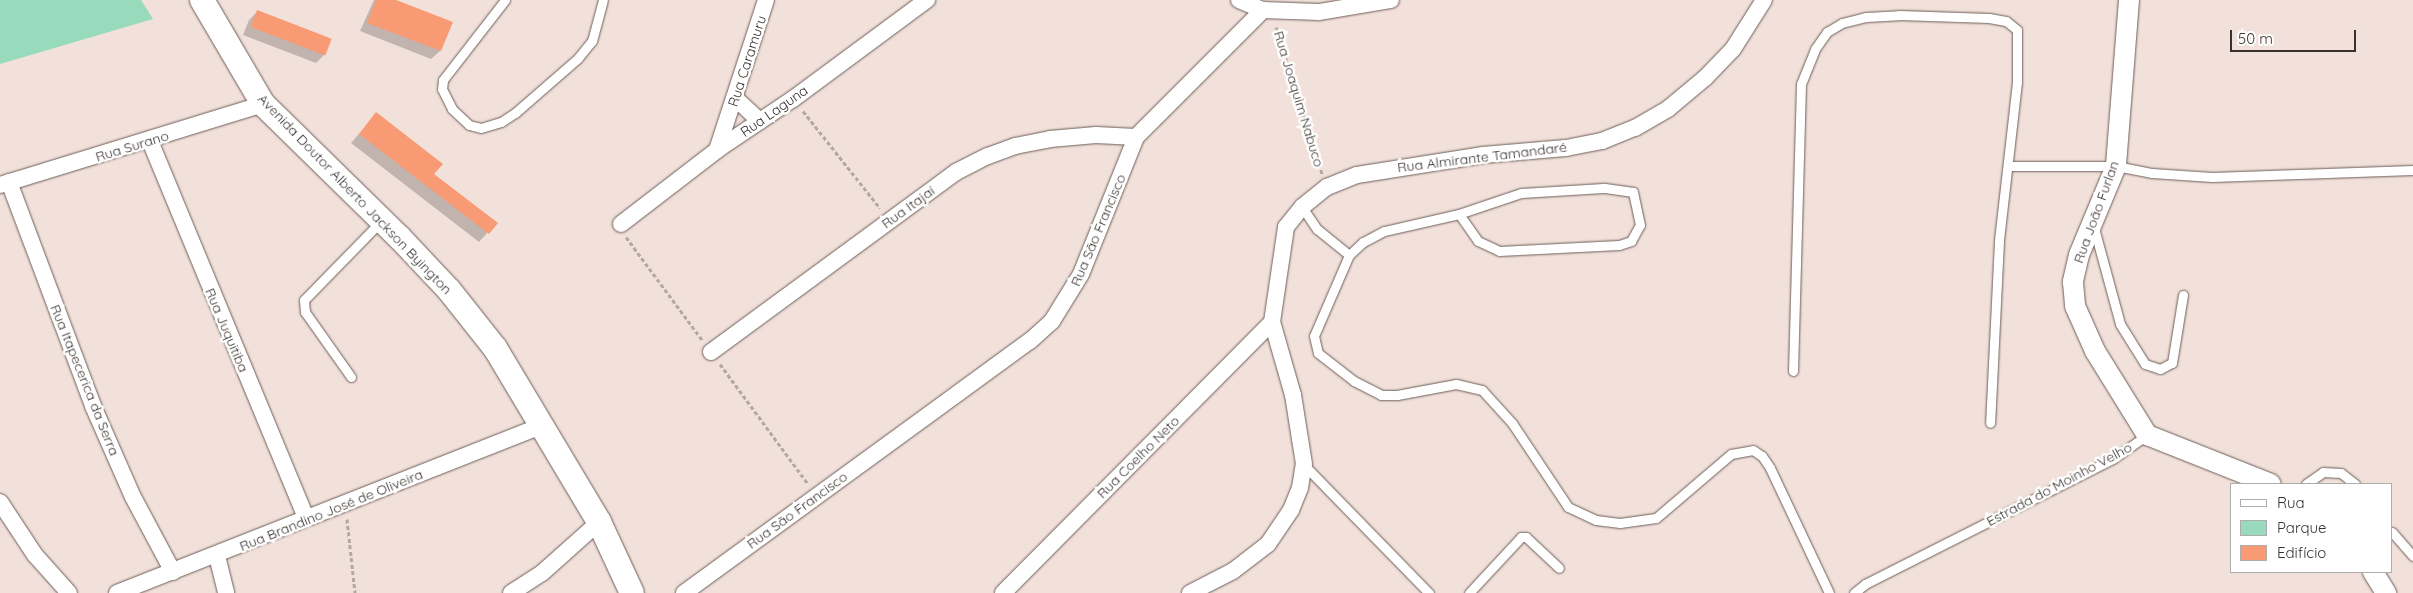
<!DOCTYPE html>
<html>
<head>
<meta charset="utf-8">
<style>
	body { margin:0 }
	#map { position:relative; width:2413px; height:593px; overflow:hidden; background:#f2e1da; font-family:Quicksand,sans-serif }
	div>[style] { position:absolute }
	.green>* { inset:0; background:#98dabc }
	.shadow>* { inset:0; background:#0003 }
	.building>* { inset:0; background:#f89a73; transform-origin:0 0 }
	.path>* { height:3px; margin-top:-1.5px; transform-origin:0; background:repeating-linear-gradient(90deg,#b5a7a2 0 4px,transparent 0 6.5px) }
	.roads { filter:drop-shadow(0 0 1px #6c5d58) drop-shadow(0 0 1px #6c5d58) }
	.service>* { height:9px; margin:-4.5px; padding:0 4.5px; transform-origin:4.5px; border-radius:4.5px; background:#fff }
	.minor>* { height:16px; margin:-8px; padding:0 8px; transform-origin:8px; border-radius:8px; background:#fff }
	.tertiary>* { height:20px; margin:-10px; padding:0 10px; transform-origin:10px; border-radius:10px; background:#fff }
	.secondary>* { height:24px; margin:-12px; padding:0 12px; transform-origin:12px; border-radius:12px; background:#fff }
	span { translate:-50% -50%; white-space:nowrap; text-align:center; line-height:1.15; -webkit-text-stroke:5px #fff; paint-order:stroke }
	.street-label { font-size:14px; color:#38312f }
	.legend { position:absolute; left:2230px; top:483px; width:162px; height:90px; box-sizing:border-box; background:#fff; border:1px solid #afadac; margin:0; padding:6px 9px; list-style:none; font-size:15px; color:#38312f }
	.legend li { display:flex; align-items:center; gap:10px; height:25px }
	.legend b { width:25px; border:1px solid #afadac }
	.scale { position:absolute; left:2230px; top:30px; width:126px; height:22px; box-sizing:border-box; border:2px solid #38312f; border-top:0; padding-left:6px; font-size:15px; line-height:18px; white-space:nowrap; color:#38312f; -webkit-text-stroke:4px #fff; paint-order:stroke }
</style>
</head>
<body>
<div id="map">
	<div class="green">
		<div style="clip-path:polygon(0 0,141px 0,153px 19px,0 64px)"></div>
	</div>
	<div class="shadow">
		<div style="clip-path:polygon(374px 0,392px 0,451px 23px,440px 51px,431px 59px,360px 31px)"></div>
		<div style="clip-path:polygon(258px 11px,324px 55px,316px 63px,243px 35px,249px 20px)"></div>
		<div style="clip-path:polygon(376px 114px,433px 174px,496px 223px,479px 242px,351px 143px)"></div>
	</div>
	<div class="building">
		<div style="clip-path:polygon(376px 0,396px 0,453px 22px,441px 51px,367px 23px)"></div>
		<div style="left:257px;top:10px;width:80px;height:18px;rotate:21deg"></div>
		<div style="clip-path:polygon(376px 112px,443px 164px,434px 174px,498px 223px,489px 234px,359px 134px)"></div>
	</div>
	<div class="path">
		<div style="left:1276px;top:27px;width:154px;rotate:72.6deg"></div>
		<div style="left:803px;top:111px;width:124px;rotate:51.6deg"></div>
		<div style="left:626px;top:237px;width:129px;rotate:53.5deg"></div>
		<div style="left:720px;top:364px;width:149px;rotate:53.7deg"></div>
		<div style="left:347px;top:519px;width:74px;rotate:83.8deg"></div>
	</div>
	<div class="roads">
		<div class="service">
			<div style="left:505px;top:0;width:101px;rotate:127.8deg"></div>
			<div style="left:443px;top:80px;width:9px;rotate:96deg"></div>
			<div style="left:442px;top:89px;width:22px;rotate:63deg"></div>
			<div style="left:452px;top:109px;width:23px;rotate:43deg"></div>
			<div style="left:469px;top:125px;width:12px;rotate:14deg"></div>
			<div style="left:481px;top:128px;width:21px;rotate:-17deg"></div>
			<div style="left:501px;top:122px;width:17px;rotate:-33deg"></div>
			<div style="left:515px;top:113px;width:84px;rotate:-41.1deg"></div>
			<div style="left:578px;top:58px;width:22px;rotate:-51deg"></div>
			<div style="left:592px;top:41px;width:42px;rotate:-75deg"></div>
			<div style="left:2008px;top:166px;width:108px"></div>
			<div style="left:2116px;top:166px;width:37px;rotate:11deg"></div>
			<div style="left:2152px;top:173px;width:60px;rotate:3.8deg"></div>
			<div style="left:2212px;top:177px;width:201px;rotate:-2deg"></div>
			<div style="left:1302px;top:207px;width:27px;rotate:56deg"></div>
			<div style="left:1317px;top:229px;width:41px;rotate:39.1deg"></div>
			<div style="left:1459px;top:214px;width:33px;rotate:55deg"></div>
			<div style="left:1478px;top:241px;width:23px;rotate:25deg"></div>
			<div style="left:1499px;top:251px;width:120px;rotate:-2.9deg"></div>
			<div style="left:1619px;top:245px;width:13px;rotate:-18deg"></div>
			<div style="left:1631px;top:241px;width:18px;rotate:-61deg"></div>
			<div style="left:1640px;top:225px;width:34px;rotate:-102deg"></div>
			<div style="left:1633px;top:192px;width:30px;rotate:-172deg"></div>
			<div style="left:1603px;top:188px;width:82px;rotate:176.5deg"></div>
			<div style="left:1521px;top:193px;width:65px;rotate:161.3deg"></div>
			<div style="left:1459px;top:214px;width:77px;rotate:167.2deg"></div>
			<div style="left:1384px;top:231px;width:24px;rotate:152deg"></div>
			<div style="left:1363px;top:242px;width:19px;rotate:137deg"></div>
			<div style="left:1349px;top:255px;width:88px;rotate:113.4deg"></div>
			<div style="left:1314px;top:336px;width:17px;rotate:77deg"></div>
			<div style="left:1318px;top:353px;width:46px;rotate:37.9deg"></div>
			<div style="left:1354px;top:381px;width:30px;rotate:27deg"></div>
			<div style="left:1381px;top:395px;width:16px"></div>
			<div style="left:1397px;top:395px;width:60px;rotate:-10.6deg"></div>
			<div style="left:1456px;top:384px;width:27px;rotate:13deg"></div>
			<div style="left:1482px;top:390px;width:45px;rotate:47.7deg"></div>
			<div style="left:1512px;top:423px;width:101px;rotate:56.3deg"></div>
			<div style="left:1568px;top:507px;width:31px;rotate:25deg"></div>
			<div style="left:1596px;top:520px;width:24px;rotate:7deg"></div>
			<div style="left:1620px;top:523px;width:36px;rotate:-8deg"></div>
			<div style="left:1656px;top:518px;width:99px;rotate:-40.5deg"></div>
			<div style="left:1731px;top:454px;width:22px;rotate:-10deg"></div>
			<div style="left:1753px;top:450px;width:11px;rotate:34deg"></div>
			<div style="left:1762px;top:456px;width:14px;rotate:56deg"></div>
			<div style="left:1770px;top:468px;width:138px;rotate:64.7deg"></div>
			<div style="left:2094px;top:228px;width:99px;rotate:74.8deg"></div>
			<div style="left:2120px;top:324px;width:47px;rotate:58deg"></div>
			<div style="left:2145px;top:364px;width:16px;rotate:18deg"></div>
			<div style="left:2160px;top:369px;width:13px;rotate:-27deg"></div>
			<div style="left:2172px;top:363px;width:69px;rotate:-80.8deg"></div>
			<div style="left:1793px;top:371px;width:287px;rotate:-88.4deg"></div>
			<div style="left:1801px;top:84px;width:38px;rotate:-68deg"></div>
			<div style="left:1815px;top:49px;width:21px;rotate:-55deg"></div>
			<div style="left:1827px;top:32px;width:17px;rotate:-31deg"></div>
			<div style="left:1842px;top:23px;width:25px;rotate:-14deg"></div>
			<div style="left:1866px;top:17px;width:33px;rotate:-3deg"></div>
			<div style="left:1899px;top:15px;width:90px;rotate:1.9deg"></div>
			<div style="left:1989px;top:18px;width:17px;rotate:10deg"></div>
			<div style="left:2006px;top:21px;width:14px;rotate:39deg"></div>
			<div style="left:2017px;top:30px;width:52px;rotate:90deg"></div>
			<div style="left:2017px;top:82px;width:160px;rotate:96.5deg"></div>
			<div style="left:1999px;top:241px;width:182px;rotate:92.8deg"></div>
			<div style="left:351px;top:377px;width:80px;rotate:-125.3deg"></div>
			<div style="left:305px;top:312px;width:12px;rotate:-95deg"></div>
			<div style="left:304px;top:300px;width:112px;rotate:-45.7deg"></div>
			<div style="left:1304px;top:465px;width:179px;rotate:45.7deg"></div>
			<div style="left:2306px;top:484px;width:21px;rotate:-35deg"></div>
			<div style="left:2323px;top:472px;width:18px;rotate:3deg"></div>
			<div style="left:2341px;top:473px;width:18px;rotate:38deg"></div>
			<div style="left:2392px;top:532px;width:32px;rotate:49deg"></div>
			<div style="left:1469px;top:593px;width:76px;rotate:-47.1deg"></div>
			<div style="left:1521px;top:537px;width:5px"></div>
			<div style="left:1526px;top:537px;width:45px;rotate:43.2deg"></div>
			<div style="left:1854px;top:593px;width:14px;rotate:-39deg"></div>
			<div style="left:1865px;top:584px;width:279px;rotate:-26.8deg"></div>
			<div style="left:2114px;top:458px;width:40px;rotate:-34.9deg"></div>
		</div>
		<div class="minor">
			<div style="left:1239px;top:0;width:26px;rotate:23deg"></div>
			<div style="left:735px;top:98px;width:34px;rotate:43deg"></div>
			<div style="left:150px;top:141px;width:408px;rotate:67.5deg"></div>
			<div style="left:717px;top:150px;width:158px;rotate:-71.9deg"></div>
			<div style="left:9px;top:182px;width:239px;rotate:69.4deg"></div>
			<div style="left:93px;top:406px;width:99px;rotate:66.3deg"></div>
			<div style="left:133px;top:497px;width:85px;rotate:61.9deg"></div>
			<div style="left:0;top:185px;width:275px;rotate:-17.1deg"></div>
			<div style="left:621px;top:224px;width:121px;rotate:-37.6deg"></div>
			<div style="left:717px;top:150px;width:92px;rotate:-33.9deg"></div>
			<div style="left:793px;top:99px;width:167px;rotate:-36.5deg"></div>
			<div style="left:711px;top:352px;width:304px;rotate:-36.3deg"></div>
			<div style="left:956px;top:172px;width:36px;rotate:-27deg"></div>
			<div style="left:988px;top:156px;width:29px;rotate:-20deg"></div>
			<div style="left:1015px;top:146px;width:36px;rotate:-11deg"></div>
			<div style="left:1050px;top:139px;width:46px;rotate:-5deg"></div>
			<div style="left:1096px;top:135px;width:40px;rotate:2.9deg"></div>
			<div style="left:0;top:502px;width:64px;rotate:56.6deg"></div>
			<div style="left:35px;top:555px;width:51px;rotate:48.2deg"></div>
			<div style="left:217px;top:556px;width:38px;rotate:76deg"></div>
			<div style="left:117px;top:593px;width:459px;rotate:-21.5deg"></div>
			<div style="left:511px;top:593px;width:37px;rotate:-33deg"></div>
			<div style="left:542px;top:573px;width:76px;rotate:-41.8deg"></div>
			<div style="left:684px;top:593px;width:428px;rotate:-36.1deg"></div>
			<div style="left:1030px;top:341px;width:30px;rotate:-42deg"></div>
			<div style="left:1052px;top:321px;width:55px;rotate:-58.3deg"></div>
			<div style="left:1081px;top:274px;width:148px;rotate:-68.1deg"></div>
			<div style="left:1136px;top:137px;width:180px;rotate:-45deg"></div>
			<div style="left:1263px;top:10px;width:56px;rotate:2deg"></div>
			<div style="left:1319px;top:12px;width:73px;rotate:-9.5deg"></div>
			<div style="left:1003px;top:593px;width:382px;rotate:-45.2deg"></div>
			<div style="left:1190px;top:593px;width:48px;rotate:-27.1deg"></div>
			<div style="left:1233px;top:571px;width:44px;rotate:-37.6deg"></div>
			<div style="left:1268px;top:544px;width:41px;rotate:-55.9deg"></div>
			<div style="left:1291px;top:510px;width:24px;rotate:-68deg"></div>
			<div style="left:1300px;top:488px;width:24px;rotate:-81deg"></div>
			<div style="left:1304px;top:464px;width:25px;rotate:-99deg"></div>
			<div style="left:1300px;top:439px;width:45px;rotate:-99deg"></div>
			<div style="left:1293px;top:395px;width:76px;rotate:-106deg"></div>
			<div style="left:1272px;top:322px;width:96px;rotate:-81.6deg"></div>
			<div style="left:1286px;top:227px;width:26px;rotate:-51deg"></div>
			<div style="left:1302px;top:207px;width:32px;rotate:-39deg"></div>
			<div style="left:1327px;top:187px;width:32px;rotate:-22deg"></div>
			<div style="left:1357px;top:175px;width:128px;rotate:-9deg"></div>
			<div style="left:1483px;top:155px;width:83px;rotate:-4.8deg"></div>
			<div style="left:1566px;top:148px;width:37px;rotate:-11deg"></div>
			<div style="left:1602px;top:141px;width:35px;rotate:-22deg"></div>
			<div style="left:1635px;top:128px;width:39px;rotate:-30deg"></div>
			<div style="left:1669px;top:108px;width:47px;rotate:-39.8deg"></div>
			<div style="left:1705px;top:78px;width:40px;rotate:-46deg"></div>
			<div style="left:1733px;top:49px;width:58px;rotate:-57.7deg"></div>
		</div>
		<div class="tertiary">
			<div style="left:2129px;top:0;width:167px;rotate:94.5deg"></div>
			<div style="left:2116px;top:166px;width:96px;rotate:112.6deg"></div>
			<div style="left:2079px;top:255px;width:28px;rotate:103deg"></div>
			<div style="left:2073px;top:282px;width:24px;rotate:85deg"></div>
			<div style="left:2075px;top:306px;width:49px;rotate:66deg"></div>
			<div style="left:2095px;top:351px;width:99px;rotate:58.2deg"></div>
			<div style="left:2147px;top:435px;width:133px;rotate:21.6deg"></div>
			<div style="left:2373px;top:572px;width:25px;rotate:58deg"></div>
		</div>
		<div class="secondary">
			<div style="left:202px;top:0;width:121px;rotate:59.6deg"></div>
			<div style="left:263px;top:104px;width:190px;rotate:44.4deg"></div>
			<div style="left:399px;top:237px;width:73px;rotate:46.7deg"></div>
			<div style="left:449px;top:290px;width:74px;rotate:51.6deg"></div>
			<div style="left:495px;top:348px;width:203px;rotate:59.1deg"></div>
			<div style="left:599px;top:522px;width:78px;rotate:65.1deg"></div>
		</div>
	</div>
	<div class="street-label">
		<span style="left:747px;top:61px;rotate:-72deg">Rua Caramuru</span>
		<span style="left:1299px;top:99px;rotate:73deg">Rua Joaquim Nabuco</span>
		<span style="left:774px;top:111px;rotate:-35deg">Rua Laguna</span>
		<span style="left:132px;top:146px;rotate:-17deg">Rua Surano</span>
		<span style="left:1482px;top:157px;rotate:-7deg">Rua Almirante Tamandaré</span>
		<span style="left:355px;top:194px;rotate:46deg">Avenida Doutor Alberto Jackson Byington</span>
		<span style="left:908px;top:207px;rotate:-36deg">Rua Itajaí</span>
		<span style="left:2096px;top:212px;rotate:-70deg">Rua João Furlan</span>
		<span style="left:1098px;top:230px;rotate:-67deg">Rua São Francisco</span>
		<span style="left:227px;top:330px;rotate:67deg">Rua Juquitiba</span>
		<span style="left:85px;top:380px;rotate:68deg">Rua Itapecerica da Serra</span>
		<span style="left:1138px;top:457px;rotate:-45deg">Rua Coelho Neto</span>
		<span style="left:2059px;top:484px;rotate:-28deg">Estrada do Moinho Velho</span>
		<span style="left:331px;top:510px;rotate:-22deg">Rua Brandino José de Oliveira</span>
		<span style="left:797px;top:510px;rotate:-36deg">Rua São Francisco</span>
	</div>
	<ul class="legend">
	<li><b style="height:6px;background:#fff"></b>Rua</li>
	<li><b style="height:14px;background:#98dabc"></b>Parque</li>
	<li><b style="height:14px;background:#f89a73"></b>Edifício</li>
	</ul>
	<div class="scale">50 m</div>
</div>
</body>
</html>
